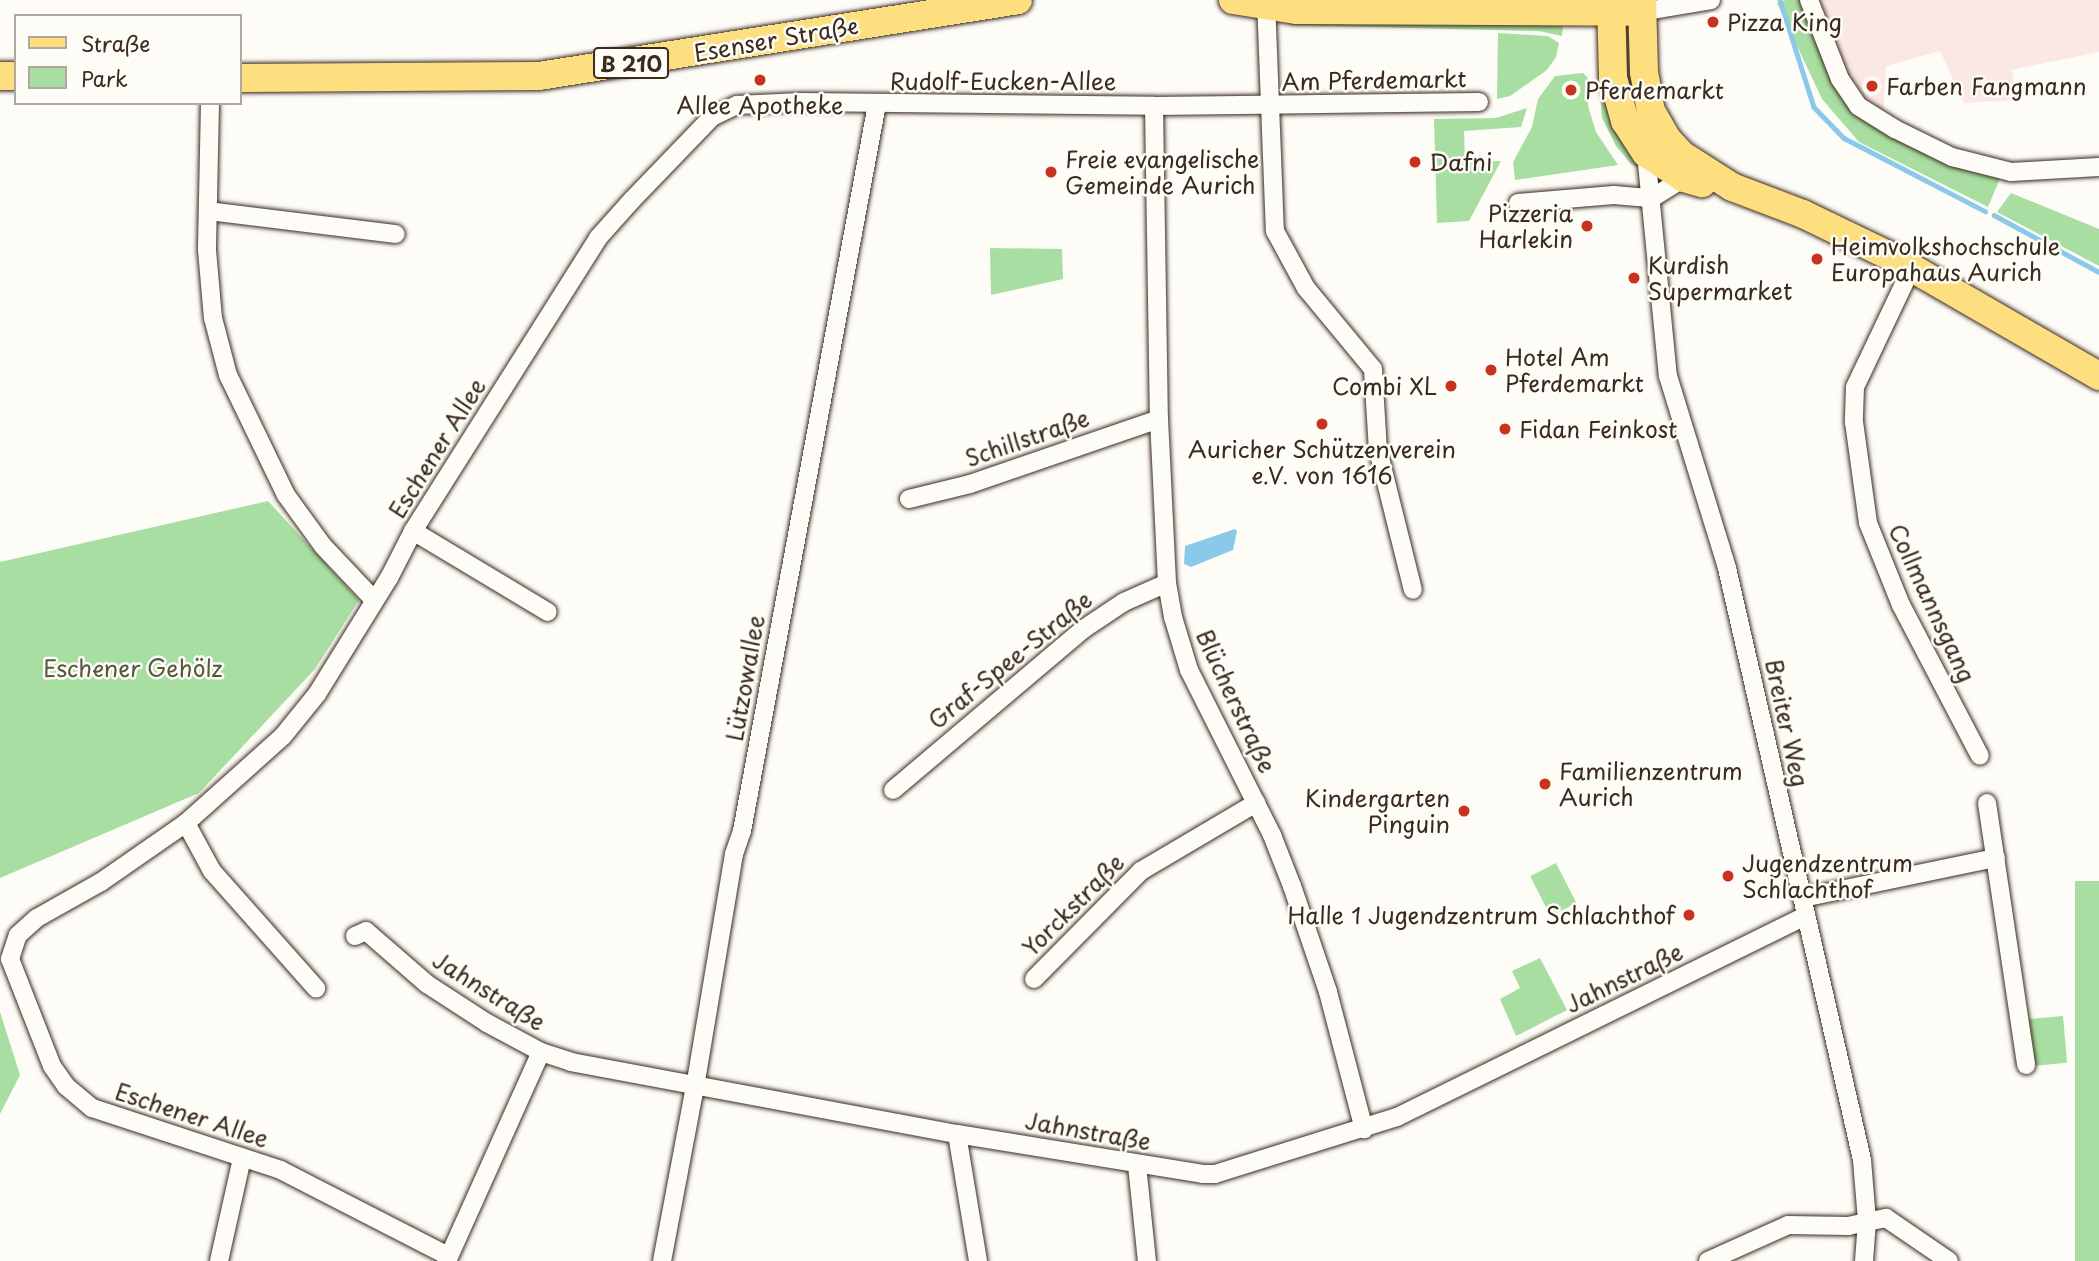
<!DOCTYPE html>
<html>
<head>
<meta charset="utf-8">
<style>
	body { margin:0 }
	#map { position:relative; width:2099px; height:1261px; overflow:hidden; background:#fdfcf7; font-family:"Playpen Sans",sans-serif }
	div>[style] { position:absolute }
	.built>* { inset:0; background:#fbe8e4 }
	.green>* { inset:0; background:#a8dea1; transform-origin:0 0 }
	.water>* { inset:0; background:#8ac9ea }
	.stream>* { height:4.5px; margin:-2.25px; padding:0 2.25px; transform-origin:2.25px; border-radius:2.25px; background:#8ac9ea }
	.roads { filter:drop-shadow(0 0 2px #3b2a1e) drop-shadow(0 0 2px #3b2a1e) }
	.street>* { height:18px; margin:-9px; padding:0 9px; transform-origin:9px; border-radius:9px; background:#fdfcf7 }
	.primary>* { height:28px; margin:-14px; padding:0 14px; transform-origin:14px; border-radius:14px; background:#fedf80 }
	.dots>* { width:19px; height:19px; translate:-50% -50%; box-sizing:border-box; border:4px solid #fdfcf7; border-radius:50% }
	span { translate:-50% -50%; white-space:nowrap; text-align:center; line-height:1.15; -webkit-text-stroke:5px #fdfcf7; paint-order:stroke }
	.shield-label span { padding:2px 5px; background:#fdfcf7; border:2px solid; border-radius:5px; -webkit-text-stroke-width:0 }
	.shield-label { font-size:21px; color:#3b2a1e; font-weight:700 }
	.poi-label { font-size:23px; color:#3b2a1e }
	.left { translate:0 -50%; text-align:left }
	.right { translate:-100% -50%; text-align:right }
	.street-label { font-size:23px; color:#3b2a1e }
	.park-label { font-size:23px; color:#56573f }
	.legend { position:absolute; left:14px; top:14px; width:228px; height:91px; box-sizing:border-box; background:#fdfcf7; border:2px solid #afa8a0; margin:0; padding:9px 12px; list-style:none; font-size:21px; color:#3b2a1e }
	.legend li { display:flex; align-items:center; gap:14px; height:35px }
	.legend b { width:35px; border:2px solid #afa8a0 }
</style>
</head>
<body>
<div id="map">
	<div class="built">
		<div style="clip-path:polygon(1815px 0,2099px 0,2099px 52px,2012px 70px,2016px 100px,1964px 103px,1940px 51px,1886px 66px,1883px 114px,1859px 99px,1844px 78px)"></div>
	</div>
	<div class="green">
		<div style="clip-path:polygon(1785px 0,1805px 0,1838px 89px,2001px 176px,1988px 207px,1859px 142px,1822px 99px,1777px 3px)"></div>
		<div style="clip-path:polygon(1302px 21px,1355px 25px,1424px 22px,1563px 26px,1562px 36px,1539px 31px,1289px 25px)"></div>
		<div style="clip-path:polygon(1498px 33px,1548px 36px,1559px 43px,1556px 57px,1547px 70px,1510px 96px,1497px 99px)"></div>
		<div style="clip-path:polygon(1602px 70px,1642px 170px,1631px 164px,1616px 146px,1602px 118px,1598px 73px)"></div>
		<div style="clip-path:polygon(1583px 73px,1588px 78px,1588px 106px,1596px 132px,1618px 165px,1515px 180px,1513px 162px,1532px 127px,1538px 99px,1555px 76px)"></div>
		<div style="clip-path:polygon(1527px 108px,1521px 127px,1464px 131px,1465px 162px,1501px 161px,1469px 221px,1437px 223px,1434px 119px,1496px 118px)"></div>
		<div style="clip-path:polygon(2011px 193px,2099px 229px,2099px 266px,1997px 212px)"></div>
		<div style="clip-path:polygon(990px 248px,1062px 249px,1063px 279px,991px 295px)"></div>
		<div style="clip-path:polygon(268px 501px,359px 600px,315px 669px,199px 793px,0 878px,0 562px)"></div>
		<div style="left:1556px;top:863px;width:45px;height:29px;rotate:63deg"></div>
		<div style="left:2099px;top:881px;width:380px;height:24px;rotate:90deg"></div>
		<div style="clip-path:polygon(1540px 958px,1567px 1010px,1516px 1036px,1500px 999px,1520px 988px,1512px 971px)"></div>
		<div style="clip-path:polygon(0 1012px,20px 1075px,0 1114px)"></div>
		<div style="left:2063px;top:1016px;width:47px;height:39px;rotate:85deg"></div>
	</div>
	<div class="water">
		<div style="clip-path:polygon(1235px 529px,1237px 531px,1233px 550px,1191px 567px,1184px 564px,1185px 546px)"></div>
	</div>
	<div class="stream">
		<div style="left:1780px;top:0;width:112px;rotate:72.4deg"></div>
		<div style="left:1814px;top:107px;width:43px;rotate:45.9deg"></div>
		<div style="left:1844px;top:138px;width:159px;rotate:27.4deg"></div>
		<div style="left:1994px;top:215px;width:119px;rotate:28.5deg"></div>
	</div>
	<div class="roads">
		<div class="street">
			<div style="left:1266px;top:0;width:231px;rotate:87.8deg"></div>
			<div style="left:1275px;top:231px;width:65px;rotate:61.5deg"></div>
			<div style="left:1306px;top:288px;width:105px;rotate:50.4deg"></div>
			<div style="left:1373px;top:369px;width:81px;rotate:86.5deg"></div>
			<div style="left:1378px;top:450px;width:144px;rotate:76deg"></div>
			<div style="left:1809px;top:0;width:85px;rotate:68.6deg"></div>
			<div style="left:1840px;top:79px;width:32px;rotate:56deg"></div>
			<div style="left:1858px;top:106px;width:44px;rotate:31.9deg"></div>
			<div style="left:1895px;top:129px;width:64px;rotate:26.2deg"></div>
			<div style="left:1952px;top:157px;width:61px;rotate:14.3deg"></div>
			<div style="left:2011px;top:172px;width:88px;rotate:-3.3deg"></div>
			<div style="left:1641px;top:12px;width:71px;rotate:-9.7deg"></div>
			<div style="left:210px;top:103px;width:147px;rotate:91.2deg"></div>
			<div style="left:207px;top:250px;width:68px;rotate:85deg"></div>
			<div style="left:213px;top:318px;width:59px;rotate:75.3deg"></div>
			<div style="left:228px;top:375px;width:133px;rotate:64.2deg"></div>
			<div style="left:286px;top:495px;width:63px;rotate:54deg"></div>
			<div style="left:323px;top:546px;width:74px;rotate:46.6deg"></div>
			<div style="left:1154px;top:106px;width:313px;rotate:89.1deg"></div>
			<div style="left:1159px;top:419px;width:164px;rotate:87.2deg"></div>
			<div style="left:1167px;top:583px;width:35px;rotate:80deg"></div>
			<div style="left:1173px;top:617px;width:55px;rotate:73.2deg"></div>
			<div style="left:1189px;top:670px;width:185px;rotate:63.3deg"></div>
			<div style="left:1272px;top:835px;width:55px;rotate:68.6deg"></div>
			<div style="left:1292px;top:886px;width:112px;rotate:71.2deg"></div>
			<div style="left:1328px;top:992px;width:142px;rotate:75.3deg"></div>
			<div style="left:1646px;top:153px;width:224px;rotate:84.4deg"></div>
			<div style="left:1668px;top:376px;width:201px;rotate:72.9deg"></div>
			<div style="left:1727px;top:568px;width:607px;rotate:77.15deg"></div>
			<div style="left:1862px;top:1160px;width:61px;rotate:85.3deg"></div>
			<div style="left:1867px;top:1221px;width:40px;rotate:94.3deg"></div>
			<div style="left:1518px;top:203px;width:96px;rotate:-4.8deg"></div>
			<div style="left:1614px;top:195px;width:38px;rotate:5deg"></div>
			<div style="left:1652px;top:198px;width:38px;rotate:-32deg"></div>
			<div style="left:208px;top:211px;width:189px;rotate:7deg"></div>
			<div style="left:1912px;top:267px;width:133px;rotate:115.4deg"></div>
			<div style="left:1855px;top:387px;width:35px;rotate:92deg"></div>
			<div style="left:1854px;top:422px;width:102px;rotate:82.1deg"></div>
			<div style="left:1868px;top:523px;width:88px;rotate:68.1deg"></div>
			<div style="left:1901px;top:605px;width:170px;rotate:62.4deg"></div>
			<div style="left:909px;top:499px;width:63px;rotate:-13.8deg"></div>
			<div style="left:970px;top:484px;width:200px;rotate:-19deg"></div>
			<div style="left:413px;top:531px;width:157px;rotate:31deg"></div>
			<div style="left:893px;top:790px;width:248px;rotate:-40.2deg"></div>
			<div style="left:1082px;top:630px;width:50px;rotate:-33.7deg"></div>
			<div style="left:1124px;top:602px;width:47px;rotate:-23.8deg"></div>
			<div style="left:1987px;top:803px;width:265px;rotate:81.5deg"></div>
			<div style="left:186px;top:823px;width:55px;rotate:61.6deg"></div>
			<div style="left:212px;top:871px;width:157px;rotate:48.4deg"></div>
			<div style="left:1802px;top:898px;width:198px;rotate:-11.7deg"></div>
			<div style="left:355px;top:936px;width:12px;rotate:-24deg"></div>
			<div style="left:366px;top:931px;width:81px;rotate:41deg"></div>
			<div style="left:427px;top:984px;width:72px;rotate:33deg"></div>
			<div style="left:487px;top:1023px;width:61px;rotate:28.2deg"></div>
			<div style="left:541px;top:1052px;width:32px;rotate:18deg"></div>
			<div style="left:571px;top:1062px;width:393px;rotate:10.6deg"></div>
			<div style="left:957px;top:1134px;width:249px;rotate:9.2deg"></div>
			<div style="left:1203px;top:1174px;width:12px"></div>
			<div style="left:1215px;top:1174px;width:191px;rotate:-17.4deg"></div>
			<div style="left:1397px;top:1117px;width:456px;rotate:-26.2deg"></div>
			<div style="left:1034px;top:979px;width:152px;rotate:-45.3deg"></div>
			<div style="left:1141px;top:871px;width:134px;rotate:-30.6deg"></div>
			<div style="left:957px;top:1134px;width:129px;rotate:80.6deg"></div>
			<div style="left:1137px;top:1165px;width:97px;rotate:84.1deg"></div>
			<div style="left:448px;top:1256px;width:188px;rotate:-152.8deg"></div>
			<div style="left:281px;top:1170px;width:199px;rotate:-161.8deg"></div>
			<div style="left:92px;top:1108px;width:34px;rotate:-140deg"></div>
			<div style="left:66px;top:1086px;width:24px;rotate:-125deg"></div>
			<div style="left:52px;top:1066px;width:115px;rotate:-111.4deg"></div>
			<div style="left:10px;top:959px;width:25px;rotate:-72deg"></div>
			<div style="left:18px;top:935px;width:25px;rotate:-42deg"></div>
			<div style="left:37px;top:918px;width:73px;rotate:-29.4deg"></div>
			<div style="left:101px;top:882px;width:103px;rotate:-34.8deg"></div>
			<div style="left:186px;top:823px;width:130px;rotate:-41.9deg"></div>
			<div style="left:283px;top:736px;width:54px;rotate:-51deg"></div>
			<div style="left:317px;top:694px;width:137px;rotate:-58.2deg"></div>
			<div style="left:389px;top:578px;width:53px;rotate:-62.9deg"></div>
			<div style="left:413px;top:531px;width:347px;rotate:-57.7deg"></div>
			<div style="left:598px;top:238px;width:51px;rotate:-48.2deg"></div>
			<div style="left:632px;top:200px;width:115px;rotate:-46.1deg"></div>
			<div style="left:712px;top:117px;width:28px;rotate:-26deg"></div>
			<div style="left:737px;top:105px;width:64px;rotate:-2.7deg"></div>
			<div style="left:801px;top:102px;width:353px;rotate:0.6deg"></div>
			<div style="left:1154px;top:106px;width:325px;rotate:-0.7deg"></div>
			<div style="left:219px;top:1261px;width:106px;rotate:-77.4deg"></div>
			<div style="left:447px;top:1261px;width:229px;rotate:-65.8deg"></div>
			<div style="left:662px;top:1261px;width:177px;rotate:-79.3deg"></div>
			<div style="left:695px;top:1087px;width:236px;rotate:-80.5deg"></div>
			<div style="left:734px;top:854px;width:24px;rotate:-71deg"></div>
			<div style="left:742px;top:831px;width:739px;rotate:-79.48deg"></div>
			<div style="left:1708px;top:1261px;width:88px;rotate:-24.2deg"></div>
			<div style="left:1788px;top:1225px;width:60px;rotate:1deg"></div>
			<div style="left:1848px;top:1226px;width:39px;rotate:-12deg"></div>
			<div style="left:1886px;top:1218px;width:76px;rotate:34.3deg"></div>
		</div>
		<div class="primary">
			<div style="left:1233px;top:0;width:65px;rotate:8.9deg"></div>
			<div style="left:1297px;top:10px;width:344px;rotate:0.3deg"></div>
			<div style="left:1611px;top:0;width:78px;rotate:88.5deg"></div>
			<div style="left:1613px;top:78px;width:45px;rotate:74.4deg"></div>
			<div style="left:1625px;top:121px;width:38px;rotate:57deg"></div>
			<div style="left:1646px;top:153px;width:45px;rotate:33.3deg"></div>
			<div style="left:1684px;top:178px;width:19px;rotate:16deg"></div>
			<div style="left:1642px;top:0;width:72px;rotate:88.4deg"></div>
			<div style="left:1644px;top:72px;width:40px;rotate:80deg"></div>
			<div style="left:1651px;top:111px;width:34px;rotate:60deg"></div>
			<div style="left:1668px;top:140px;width:21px;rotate:47deg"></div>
			<div style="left:1682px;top:155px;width:59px;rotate:32.6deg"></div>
			<div style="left:1732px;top:187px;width:76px;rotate:20.8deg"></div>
			<div style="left:1803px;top:214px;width:106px;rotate:25.8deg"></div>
			<div style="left:1898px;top:260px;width:232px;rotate:30deg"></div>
			<div style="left:0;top:76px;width:16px"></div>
			<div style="left:240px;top:78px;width:299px;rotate:-0.4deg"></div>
			<div style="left:539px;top:76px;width:485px;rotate:-9deg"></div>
		</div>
	</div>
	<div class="dots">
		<div style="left:1713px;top:22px;background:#c8321e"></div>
		<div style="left:760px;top:80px;background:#c8321e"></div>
		<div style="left:1872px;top:86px;background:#c8321e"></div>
		<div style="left:1571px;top:90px;background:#c8321e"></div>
		<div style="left:1415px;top:162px;background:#c8321e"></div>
		<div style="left:1051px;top:172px;background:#c8321e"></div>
		<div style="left:1587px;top:226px;background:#c8321e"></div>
		<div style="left:1817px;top:259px;background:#c8321e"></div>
		<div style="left:1634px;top:278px;background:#c8321e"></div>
		<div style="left:1491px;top:370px;background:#c8321e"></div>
		<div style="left:1451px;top:386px;background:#c8321e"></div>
		<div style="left:1322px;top:424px;background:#c8321e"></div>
		<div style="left:1505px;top:429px;background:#c8321e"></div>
		<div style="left:1545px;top:784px;background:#c8321e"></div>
		<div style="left:1464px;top:811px;background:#c8321e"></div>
		<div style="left:1728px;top:876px;background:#c8321e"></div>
		<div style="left:1689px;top:915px;background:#c8321e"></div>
	</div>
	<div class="shield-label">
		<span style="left:631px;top:63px">B 210</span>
	</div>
	<div class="poi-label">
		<span class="left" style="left:1727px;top:22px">Pizza King</span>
		<span class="left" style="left:1886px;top:86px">Farben Fangmann</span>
		<span class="left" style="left:1585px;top:90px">Pferdemarkt</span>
		<span style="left:760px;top:105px">Allee Apotheke</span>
		<span class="left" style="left:1065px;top:172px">Freie evangelische<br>Gemeinde Aurich</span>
		<span class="left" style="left:1429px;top:162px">Dafni</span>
		<span class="right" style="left:1573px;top:226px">Pizzeria<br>Harlekin</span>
		<span class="left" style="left:1831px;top:259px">Heimvolkshochschule<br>Europahaus Aurich</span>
		<span class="left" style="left:1648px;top:278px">Kurdish<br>Supermarket</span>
		<span class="left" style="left:1505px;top:370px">Hotel Am<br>Pferdemarkt</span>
		<span class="right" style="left:1437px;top:386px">Combi XL</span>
		<span class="left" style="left:1519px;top:429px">Fidan Feinkost</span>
		<span style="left:1322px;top:462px">Auricher Schützenverein<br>e.V. von 1616</span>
		<span class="left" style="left:1559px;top:784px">Familienzentrum<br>Aurich</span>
		<span class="right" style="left:1450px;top:811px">Kindergarten<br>Pinguin</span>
		<span class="left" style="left:1742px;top:876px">Jugendzentrum<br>Schlachthof</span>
		<span class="right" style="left:1675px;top:915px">Halle 1 Jugendzentrum Schlachthof</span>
	</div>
	<div class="street-label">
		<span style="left:776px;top:39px;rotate:-10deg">Esenser Straße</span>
		<span style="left:1374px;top:80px;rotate:-1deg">Am Pferdemarkt</span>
		<span style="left:1003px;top:81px">Rudolf-Eucken-Allee</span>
		<span style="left:1027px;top:438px;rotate:-19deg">Schillstraße</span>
		<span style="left:437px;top:448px;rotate:-58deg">Eschener Allee</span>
		<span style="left:1932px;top:603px;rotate:65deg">Collmannsgang</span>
		<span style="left:1010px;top:660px;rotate:-39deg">Graf-Spee-Straße</span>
		<span style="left:745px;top:678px;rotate:-80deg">Lützowallee</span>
		<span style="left:1236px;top:701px;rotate:65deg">Blücherstraße</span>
		<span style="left:1787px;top:723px;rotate:78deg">Breiter Weg</span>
		<span style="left:1073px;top:905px;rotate:-45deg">Yorckstraße</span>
		<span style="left:1624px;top:978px;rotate:-26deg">Jahnstraße</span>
		<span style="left:489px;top:991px;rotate:32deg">Jahnstraße</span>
		<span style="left:192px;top:1115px;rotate:18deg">Eschener Allee</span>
		<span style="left:1088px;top:1131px;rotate:10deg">Jahnstraße</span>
	</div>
	<div class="park-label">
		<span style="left:133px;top:668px">Eschener Gehölz</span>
	</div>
	<ul class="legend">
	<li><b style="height:9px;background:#fedf80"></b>Straße</li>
	<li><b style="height:19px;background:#a8dea1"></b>Park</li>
	</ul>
</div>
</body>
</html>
